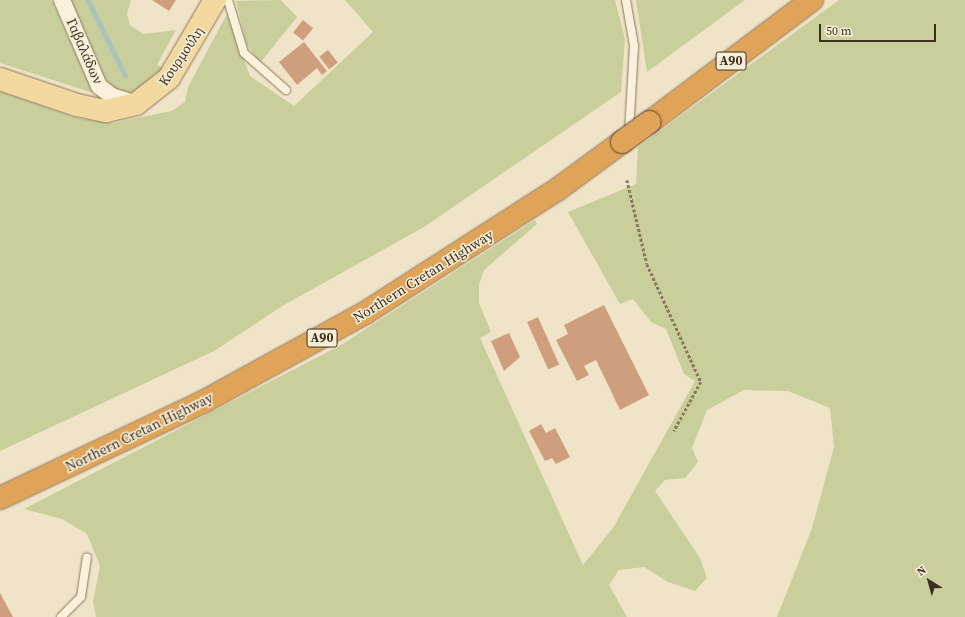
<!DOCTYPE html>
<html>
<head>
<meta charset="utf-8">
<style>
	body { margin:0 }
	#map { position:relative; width:965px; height:617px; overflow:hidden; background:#f0e4c8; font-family:"Source Serif 4",serif }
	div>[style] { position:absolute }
	.green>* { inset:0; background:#c9cf9b }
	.stream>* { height:4.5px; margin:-2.25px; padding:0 2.25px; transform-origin:2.25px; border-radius:2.25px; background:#a9c4bc }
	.building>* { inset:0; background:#cf9f7d; transform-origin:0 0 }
	.path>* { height:2.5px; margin-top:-1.25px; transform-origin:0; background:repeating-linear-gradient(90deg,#8d765c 0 3px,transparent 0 5px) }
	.roads { filter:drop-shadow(0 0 1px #8d765c) drop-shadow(0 0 1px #8d765c) }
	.lane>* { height:8px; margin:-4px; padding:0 4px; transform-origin:4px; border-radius:4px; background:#faf1dc }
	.street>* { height:16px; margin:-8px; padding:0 8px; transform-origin:8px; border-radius:8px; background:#faf1dc }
	.primary>* { height:22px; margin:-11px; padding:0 11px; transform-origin:11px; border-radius:11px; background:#f3d9a0 }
	.highway>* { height:22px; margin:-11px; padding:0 11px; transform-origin:11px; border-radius:11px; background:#e0a458 }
	.bridges { filter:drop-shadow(0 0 1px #5b4430) drop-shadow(0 0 1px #5b4430) }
	.highway-bridge>* { height:22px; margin:-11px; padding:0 11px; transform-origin:11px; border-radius:11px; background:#e0a458 }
	span { translate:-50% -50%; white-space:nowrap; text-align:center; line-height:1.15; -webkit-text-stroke:3px #f7eed8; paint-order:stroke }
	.shield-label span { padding:1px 3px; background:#f7eed8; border:1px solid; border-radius:3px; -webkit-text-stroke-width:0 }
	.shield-label { font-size:13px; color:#3d2e20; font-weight:700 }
	.street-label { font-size:14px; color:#3d2e20 }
	.north { position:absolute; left:909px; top:561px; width:40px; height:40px; -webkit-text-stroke:3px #f7eed8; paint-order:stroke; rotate:323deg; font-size:11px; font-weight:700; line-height:16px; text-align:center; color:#3d2e20 }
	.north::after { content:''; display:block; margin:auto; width:14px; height:18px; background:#3d2e20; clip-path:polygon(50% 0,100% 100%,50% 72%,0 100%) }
	.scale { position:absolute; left:819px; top:24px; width:117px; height:18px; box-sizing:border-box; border:2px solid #3d2e20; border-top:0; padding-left:5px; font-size:12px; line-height:14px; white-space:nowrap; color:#3d2e20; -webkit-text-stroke:3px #f7eed8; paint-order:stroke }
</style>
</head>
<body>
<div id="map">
	<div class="green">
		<div style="clip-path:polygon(0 0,52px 0,93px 93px,0 63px)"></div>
		<div style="clip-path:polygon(69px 0,131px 0,127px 14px,130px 25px,143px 34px,176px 30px,157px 65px,166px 68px,148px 87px,128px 96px,107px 85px)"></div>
		<div style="clip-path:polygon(281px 0,297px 17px,260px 63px,246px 43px,236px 1px)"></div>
		<div style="clip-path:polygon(345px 0,615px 0,625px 39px,621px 92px,424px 227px,284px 305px,214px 351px,0 451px,0 91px,77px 118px,111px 123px,172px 111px,185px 102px,188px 87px,227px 14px,250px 76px,294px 106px,373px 32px)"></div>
		<div style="clip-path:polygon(636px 0,745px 0,647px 72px)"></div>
		<div style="clip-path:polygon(839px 0,965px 0,965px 617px,777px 617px,812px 528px,834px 447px,830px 408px,788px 391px,744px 390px,707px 410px,692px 448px,698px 462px,685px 478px,665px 480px,655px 491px,700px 558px,707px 578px,695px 591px,668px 582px,644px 567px,619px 570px,609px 585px,627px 617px,96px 617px,93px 602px,100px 566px,87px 534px,62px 519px,24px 509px,341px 345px,535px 220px,537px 224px,484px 270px,479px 284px,479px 303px,491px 332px,480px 338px,583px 565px,613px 528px,695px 381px,684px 374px,666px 329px,651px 322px,633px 299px,620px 304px,568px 212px,636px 184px,638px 147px)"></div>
	</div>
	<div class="stream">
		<div style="left:88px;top:0;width:84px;rotate:63.7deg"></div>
	</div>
	<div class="building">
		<div style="clip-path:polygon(152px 0,176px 0,169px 11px)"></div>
		<div style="left:303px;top:20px;width:13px;height:16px;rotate:39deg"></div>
		<div style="clip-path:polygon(304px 42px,327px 71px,322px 75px,317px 68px,297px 85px,279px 62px)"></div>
		<div style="left:328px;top:50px;width:16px;height:11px;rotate:52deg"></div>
		<div style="clip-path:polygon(604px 305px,649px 395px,620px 410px,596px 360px,584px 366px,589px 375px,577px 381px,556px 340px,568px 334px,564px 325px)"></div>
		<div style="left:538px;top:317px;width:52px;height:12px;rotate:66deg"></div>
		<div style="clip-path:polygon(509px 333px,520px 357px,504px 371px,491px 341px)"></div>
		<div style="clip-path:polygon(541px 424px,546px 433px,555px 428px,570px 457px,556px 464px,552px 458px,545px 461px,529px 431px)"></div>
		<div style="clip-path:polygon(0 593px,13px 617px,0 617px)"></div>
	</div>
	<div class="path">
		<div style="left:627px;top:180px;width:86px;rotate:76.6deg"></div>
		<div style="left:647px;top:264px;width:130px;rotate:65.4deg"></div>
		<div style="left:701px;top:382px;width:56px;rotate:118.9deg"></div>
	</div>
	<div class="roads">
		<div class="lane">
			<div style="left:228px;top:0;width:55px;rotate:73.2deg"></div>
			<div style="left:244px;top:53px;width:56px;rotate:41.4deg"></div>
			<div style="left:626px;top:0;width:47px;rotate:80.1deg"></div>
			<div style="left:634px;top:46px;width:86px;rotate:93.3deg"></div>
			<div style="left:61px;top:617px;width:28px;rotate:-45deg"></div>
			<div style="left:81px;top:597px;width:40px;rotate:-81.5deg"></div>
		</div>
		<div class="street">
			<div style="left:62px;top:0;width:94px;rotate:66.7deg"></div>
			<div style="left:99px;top:86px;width:16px;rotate:38deg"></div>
			<div style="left:112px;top:96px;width:25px;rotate:18deg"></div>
		</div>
		<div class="primary">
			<div style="left:0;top:79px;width:81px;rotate:18.7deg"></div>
			<div style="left:77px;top:105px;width:30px;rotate:12deg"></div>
			<div style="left:106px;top:111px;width:31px;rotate:-13deg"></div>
			<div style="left:136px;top:104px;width:42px;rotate:-38.2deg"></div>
			<div style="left:169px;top:78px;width:91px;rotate:-59.5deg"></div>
		</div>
		<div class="highway">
			<div style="left:650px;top:122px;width:203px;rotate:-37deg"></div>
			<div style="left:0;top:498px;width:225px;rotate:-25.3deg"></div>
			<div style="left:203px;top:402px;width:185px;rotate:-28.8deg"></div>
			<div style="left:365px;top:313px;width:229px;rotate:-32.7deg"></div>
			<div style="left:558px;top:189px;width:79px;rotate:-36.3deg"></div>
		</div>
	</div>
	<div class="bridges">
		<div class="highway-bridge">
			<div style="left:622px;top:142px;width:34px;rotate:-36deg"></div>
		</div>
	</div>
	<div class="shield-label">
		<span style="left:731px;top:61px">Α90</span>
		<span style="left:322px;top:338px">Α90</span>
	</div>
	<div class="street-label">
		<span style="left:85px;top:51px;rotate:66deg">Γαβαλάδων</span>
		<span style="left:181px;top:56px;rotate:-56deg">Κουρμούλη</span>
		<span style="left:423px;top:276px;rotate:-32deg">Northern Cretan Highway</span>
		<span style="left:139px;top:432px;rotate:-26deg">Northern Cretan Highway</span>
	</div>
	<div class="north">N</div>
	<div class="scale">50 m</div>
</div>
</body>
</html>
